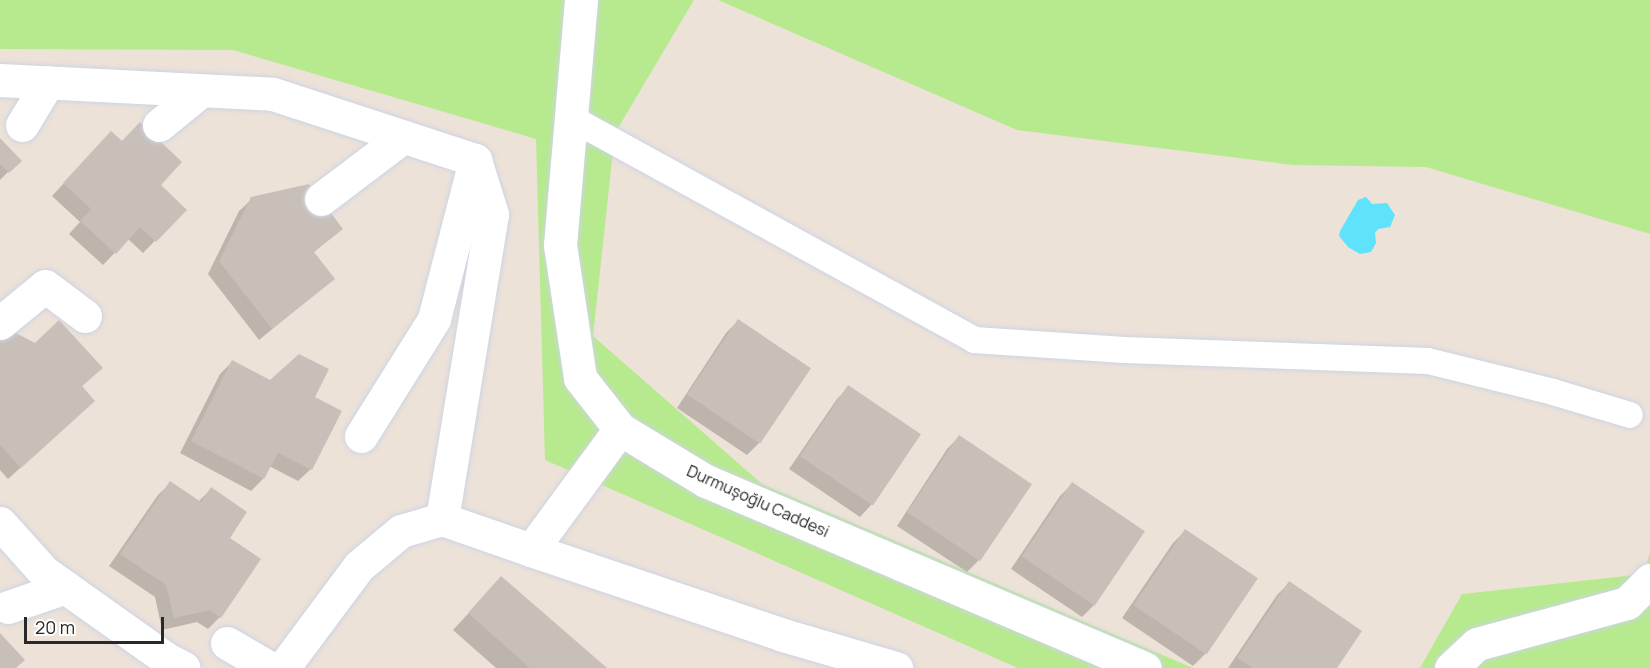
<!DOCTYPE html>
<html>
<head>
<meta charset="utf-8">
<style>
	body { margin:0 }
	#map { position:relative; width:1650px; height:668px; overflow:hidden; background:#ede2d8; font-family:Manrope,sans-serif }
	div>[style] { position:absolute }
	.green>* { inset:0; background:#b7ea8e }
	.water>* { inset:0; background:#5fe2fb }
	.shadow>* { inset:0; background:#0003 }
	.building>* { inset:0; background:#c8bfb8; transform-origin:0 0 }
	.roads { filter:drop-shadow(0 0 2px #cdd4e3) drop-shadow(0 0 2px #cdd4e3) }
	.service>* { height:26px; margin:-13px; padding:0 13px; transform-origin:13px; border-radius:13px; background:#fff }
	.minor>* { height:33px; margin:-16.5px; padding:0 16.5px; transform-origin:16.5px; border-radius:16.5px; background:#fff }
	.tertiary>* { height:33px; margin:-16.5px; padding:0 16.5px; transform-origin:16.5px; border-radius:16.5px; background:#fff }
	span { translate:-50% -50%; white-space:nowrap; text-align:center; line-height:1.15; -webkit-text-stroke:5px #fff; paint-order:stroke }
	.street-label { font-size:16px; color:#282828 }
	.scale { position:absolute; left:24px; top:617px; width:140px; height:27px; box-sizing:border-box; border:3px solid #282828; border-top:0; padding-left:8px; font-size:18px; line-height:21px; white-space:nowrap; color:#282828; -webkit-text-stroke:4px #fff; paint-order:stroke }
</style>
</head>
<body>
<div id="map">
	<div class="green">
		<div style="clip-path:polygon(0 0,694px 0,615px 133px,593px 336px,762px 484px,1193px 668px,1018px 668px,545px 460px,536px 139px,233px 50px,0 49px)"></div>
		<div style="clip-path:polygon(718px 0,1650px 0,1650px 234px,1426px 167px,1293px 165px,1017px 130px)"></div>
		<div style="clip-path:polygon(1650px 552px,1650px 668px,1420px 668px,1462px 594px,1644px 574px)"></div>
	</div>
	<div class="water">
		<div style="clip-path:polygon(1366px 197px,1372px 204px,1387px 203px,1395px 215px,1390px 227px,1378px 229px,1375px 233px,1376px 243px,1371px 252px,1360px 254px,1348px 247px,1339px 236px,1340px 231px,1358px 200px)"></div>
	</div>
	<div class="shadow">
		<div style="clip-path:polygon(0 140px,19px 161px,0 180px)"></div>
		<div style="clip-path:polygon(99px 145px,185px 210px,143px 253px,128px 239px,103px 265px,69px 234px,80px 222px,52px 196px)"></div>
		<div style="clip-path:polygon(252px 199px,341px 228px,313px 253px,333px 279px,259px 340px,208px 274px,239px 211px)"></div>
		<div style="clip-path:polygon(738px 321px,759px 443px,747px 455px,677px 408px,726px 333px)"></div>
		<div style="clip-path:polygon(0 341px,35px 345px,101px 368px,81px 387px,81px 413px,8px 479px,0 470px)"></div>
		<div style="clip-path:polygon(232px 362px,270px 382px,313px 398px,311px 469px,298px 481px,269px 466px,263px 479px,251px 491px,180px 453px,220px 374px)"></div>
		<div style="clip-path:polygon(849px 387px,919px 434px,872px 504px,860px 517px,789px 469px,837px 399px)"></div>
		<div style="clip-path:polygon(959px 437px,1030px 484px,979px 560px,967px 572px,897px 526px,947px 449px)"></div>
		<div style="clip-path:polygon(171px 483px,198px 502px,211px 489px,228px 538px,220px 617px,208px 629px,197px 622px,162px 630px,155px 597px,109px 566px,158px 495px)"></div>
		<div style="clip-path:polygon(1072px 484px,1094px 605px,1082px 617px,1011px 569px,1060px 496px)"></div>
		<div style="clip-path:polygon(1185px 531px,1256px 579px,1205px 654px,1193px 666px,1122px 618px,1173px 543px)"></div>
		<div style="clip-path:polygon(501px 578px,605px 668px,496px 668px,453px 630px)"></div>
		<div style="clip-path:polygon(1289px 583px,1335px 668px,1228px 668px,1277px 595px)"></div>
	</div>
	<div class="building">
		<div style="clip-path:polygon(140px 122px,182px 162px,161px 185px,187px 210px,156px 242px,140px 227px,116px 254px,80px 221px,91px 209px,63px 183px,111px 131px,122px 141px)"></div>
		<div style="clip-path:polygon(0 138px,22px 161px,9px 173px,0 164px)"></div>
		<div style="clip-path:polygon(309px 184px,343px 229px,314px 252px,335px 279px,272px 329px,219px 261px,251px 197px)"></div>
		<div style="left:738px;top:319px;width:88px;height:91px;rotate:34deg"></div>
		<div style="clip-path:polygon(59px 320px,103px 368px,82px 386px,95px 401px,21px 468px,0 445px,0 339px,10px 330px,35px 343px)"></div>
		<div style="clip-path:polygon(299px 354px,329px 369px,315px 397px,342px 411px,312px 470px,278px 453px,264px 479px,191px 441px,232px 360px,270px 380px)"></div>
		<div style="left:848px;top:385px;width:88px;height:86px;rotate:34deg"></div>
		<div style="left:959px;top:435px;width:88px;height:93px;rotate:34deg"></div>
		<div style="clip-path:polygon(170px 481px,201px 502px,211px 487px,247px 512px,230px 538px,261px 559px,221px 618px,210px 610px,174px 618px,166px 585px,120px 554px)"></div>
		<div style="left:1072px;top:482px;width:88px;height:90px;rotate:34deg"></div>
		<div style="left:1185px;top:529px;width:88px;height:92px;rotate:34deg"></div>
		<div style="clip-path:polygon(501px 576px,607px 668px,530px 668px,468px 613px)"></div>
		<div style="clip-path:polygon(1289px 581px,1362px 631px,1337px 668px,1253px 668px,1237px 658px)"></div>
		<div style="clip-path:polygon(0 633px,25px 660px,16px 668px,0 668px)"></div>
	</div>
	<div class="roads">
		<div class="service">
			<div style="left:571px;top:118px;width:460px;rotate:28.8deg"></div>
			<div style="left:974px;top:340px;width:151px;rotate:3.8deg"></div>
			<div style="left:1125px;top:350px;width:303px;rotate:2.1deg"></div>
			<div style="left:1428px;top:361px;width:129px;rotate:13.9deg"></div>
			<div style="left:1553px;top:392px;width:80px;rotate:16.6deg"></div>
		</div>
		<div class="minor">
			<div style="left:0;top:80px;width:273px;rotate:2.9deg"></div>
			<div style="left:273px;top:94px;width:213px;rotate:18.1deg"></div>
			<div style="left:475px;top:160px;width:57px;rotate:72.5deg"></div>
			<div style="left:492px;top:214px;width:309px;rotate:99.3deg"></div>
			<div style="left:22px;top:125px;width:50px;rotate:-58.8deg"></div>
			<div style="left:159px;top:125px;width:55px;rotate:-39.1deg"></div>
			<div style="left:321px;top:199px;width:103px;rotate:-37.1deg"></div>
			<div style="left:0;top:323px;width:58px;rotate:-39.4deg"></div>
			<div style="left:45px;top:286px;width:50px;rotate:36.9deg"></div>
			<div style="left:620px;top:429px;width:150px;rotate:126.3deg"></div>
			<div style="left:531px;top:550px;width:266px;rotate:18.6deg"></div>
			<div style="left:783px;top:635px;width:118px;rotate:16.3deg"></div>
			<div style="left:361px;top:436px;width:138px;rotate:-58deg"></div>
			<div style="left:434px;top:319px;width:164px;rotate:-75.5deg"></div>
			<div style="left:0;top:523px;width:66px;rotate:48.1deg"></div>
			<div style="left:44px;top:572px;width:148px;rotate:35.4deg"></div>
			<div style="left:165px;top:658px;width:21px;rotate:28deg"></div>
			<div style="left:8px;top:607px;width:61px;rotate:-19deg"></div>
			<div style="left:227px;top:643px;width:50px;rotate:30.2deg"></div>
			<div style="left:283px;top:668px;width:127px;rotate:-53.3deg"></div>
			<div style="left:359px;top:566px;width:55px;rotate:-39.8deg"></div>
			<div style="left:401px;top:531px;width:43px;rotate:-16.3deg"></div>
			<div style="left:442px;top:519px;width:94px;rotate:19.2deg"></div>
			<div style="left:1451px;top:668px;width:35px;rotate:-43deg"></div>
			<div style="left:1477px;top:644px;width:156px;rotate:-15.3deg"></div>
			<div style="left:1627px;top:603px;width:33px;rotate:-45deg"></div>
		</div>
		<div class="tertiary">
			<div style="left:581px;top:0;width:246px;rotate:94.9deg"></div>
			<div style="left:560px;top:245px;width:134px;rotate:81.4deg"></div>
			<div style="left:580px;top:378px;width:65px;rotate:51.9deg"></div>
			<div style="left:620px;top:429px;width:100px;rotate:31.2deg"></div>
			<div style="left:706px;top:481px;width:477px;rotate:23.1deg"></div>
		</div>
	</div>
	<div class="street-label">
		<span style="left:758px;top:501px;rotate:24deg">Durmuşoğlu Caddesi</span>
	</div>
	<div class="scale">20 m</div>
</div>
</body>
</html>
